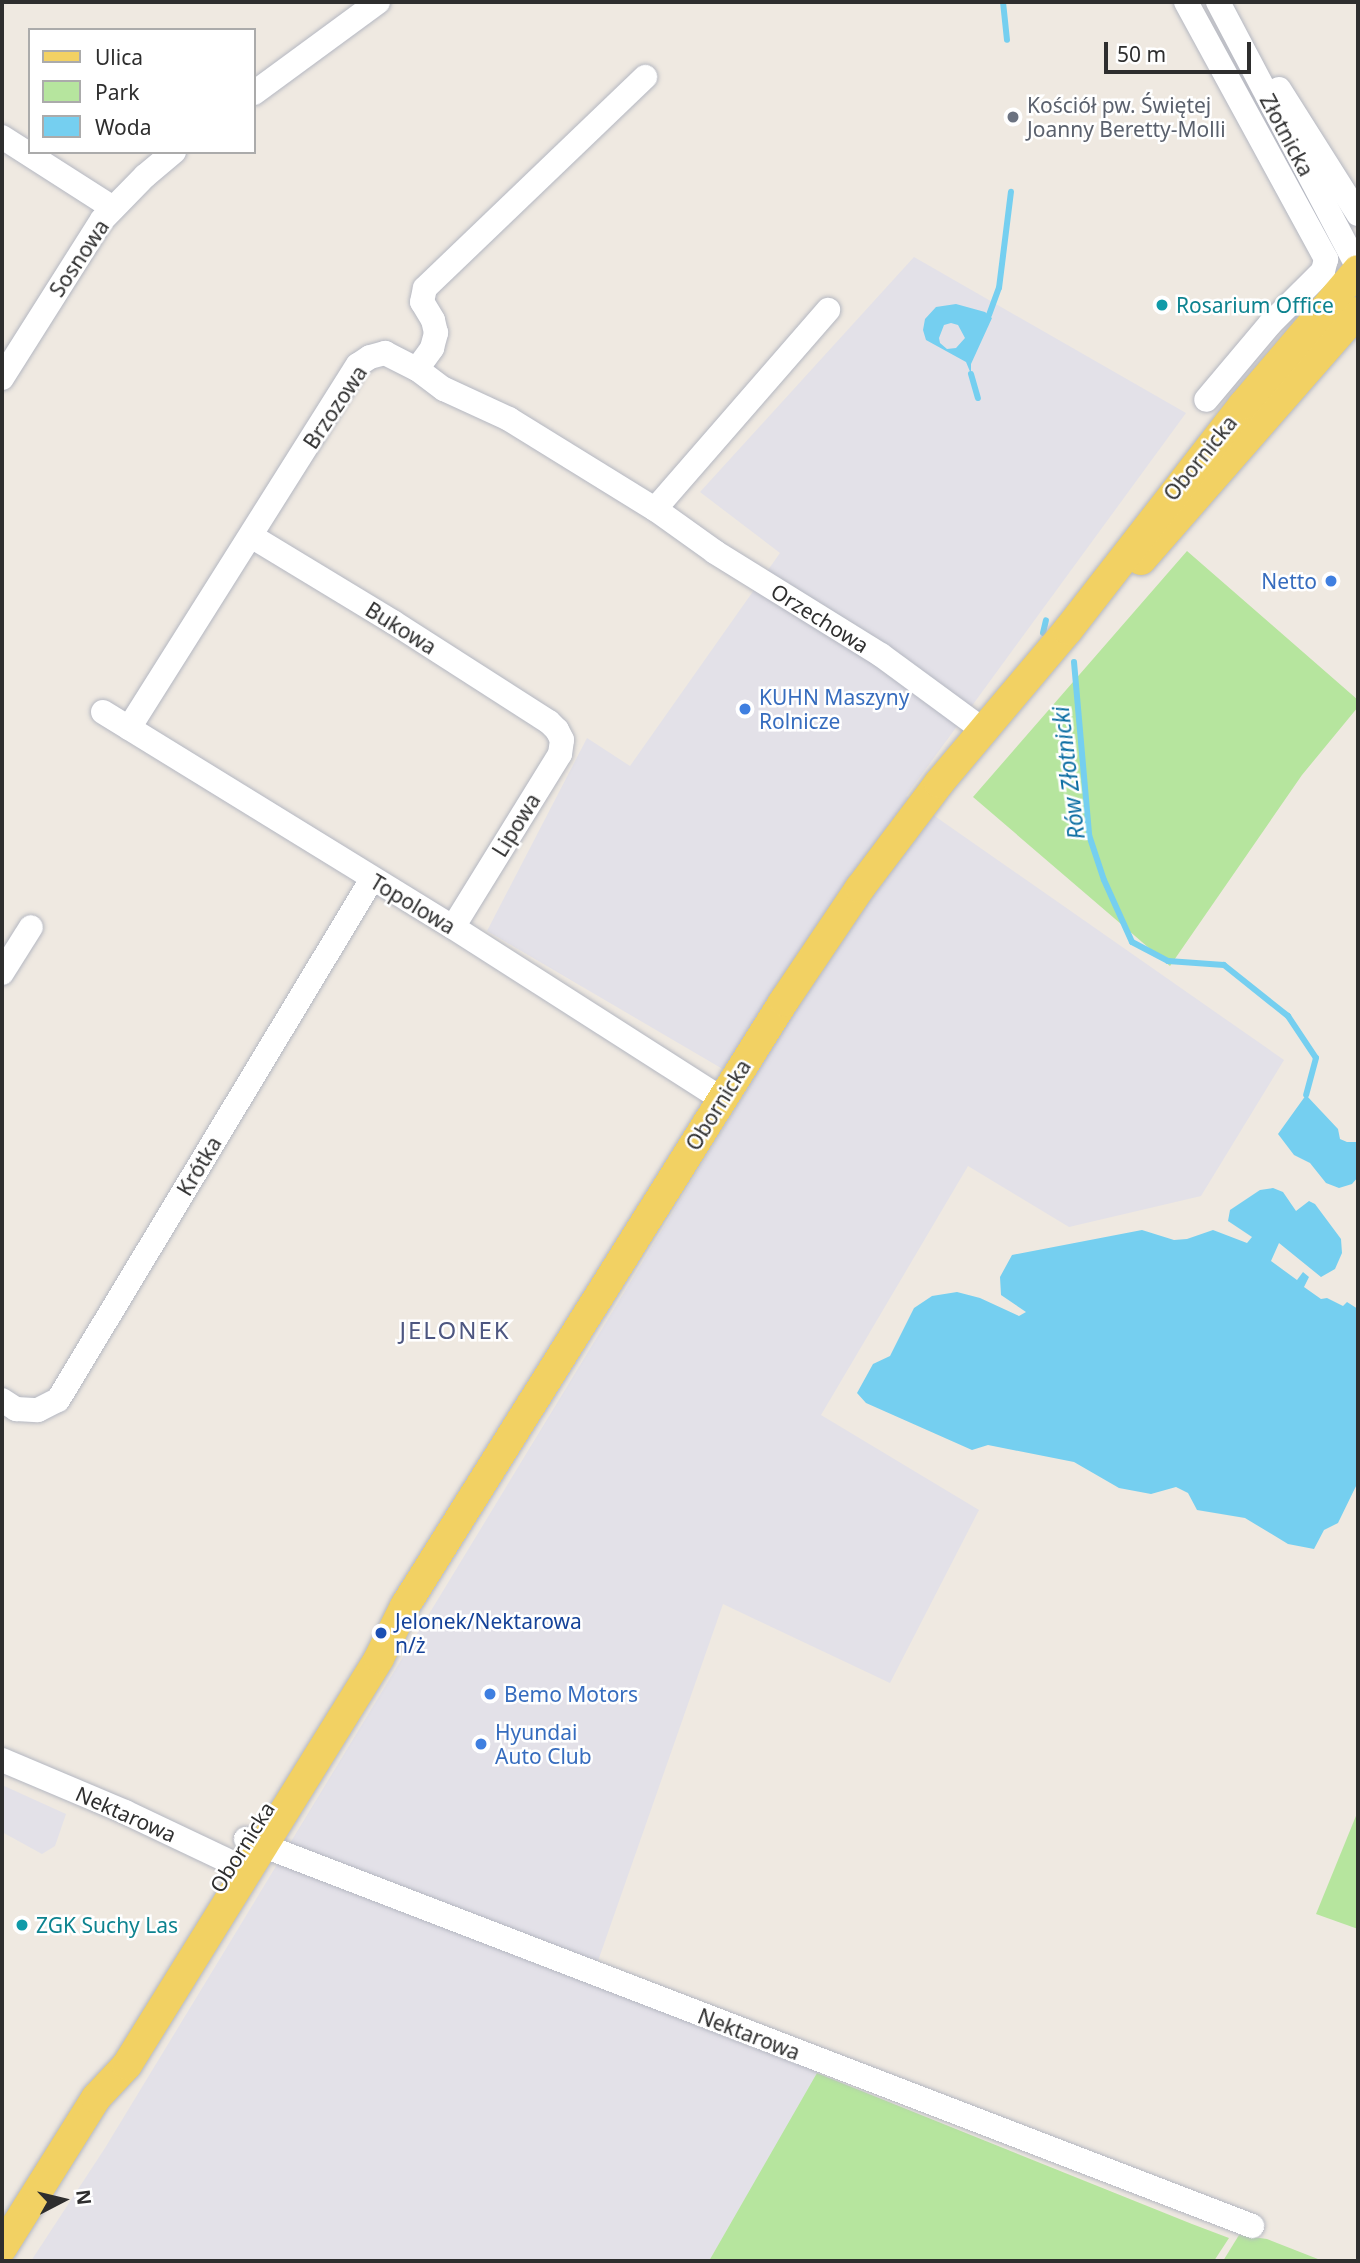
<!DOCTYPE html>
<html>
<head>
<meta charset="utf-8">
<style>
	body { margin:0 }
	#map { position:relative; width:1360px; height:2263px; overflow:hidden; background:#efe9e1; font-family:"Noto Sans",sans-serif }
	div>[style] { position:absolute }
	.industrial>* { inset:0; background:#e3e1e8 }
	.green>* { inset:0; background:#b6e59e }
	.water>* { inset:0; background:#75cff0 }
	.stream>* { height:6px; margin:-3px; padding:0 3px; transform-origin:3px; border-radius:3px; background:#75cff0 }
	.roads { filter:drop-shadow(0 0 2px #b4b7c1) drop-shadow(0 0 2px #b4b7c1) }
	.minor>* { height:24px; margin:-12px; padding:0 12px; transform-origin:12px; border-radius:12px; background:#fff }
	.major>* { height:30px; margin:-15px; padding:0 15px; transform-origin:15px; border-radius:15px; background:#f2d163 }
	.dots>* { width:19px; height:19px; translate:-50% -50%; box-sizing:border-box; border:4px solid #fff; border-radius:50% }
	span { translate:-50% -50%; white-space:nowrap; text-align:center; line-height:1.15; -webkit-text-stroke:5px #fff; paint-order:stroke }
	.worship-label { font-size:21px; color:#5b616d }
	.left { translate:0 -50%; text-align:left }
	.street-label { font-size:21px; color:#2e2e2e }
	.culture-label { font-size:21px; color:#0d838f }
	.shop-label { font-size:21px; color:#366cbe }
	.right { translate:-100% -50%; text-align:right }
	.transit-label { font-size:21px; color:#164399 }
	.water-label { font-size:23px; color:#0d6fa3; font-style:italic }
	.quarter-label { font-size:24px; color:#4d5680; letter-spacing:2px }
	.frame { position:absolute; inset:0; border:4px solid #2e2e2e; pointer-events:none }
	.legend { position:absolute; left:28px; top:28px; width:228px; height:126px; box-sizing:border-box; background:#fff; border:2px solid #ababab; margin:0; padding:9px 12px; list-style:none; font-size:21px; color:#2e2e2e }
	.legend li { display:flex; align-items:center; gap:14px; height:35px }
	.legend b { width:35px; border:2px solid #ababab }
	.north { position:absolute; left:28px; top:2165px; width:70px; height:70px; -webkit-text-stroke:5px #fff; paint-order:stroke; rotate:83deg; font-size:19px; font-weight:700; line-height:28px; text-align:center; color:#2e2e2e }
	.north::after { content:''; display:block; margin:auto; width:24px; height:32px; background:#2e2e2e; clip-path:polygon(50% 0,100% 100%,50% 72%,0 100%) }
	.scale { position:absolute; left:1104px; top:42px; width:147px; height:32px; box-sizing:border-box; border:4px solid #2e2e2e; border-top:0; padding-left:9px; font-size:21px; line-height:24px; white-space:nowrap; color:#2e2e2e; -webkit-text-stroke:5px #fff; paint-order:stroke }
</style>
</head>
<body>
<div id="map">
	<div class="industrial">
		<div style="clip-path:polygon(914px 257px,1186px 413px,906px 796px,1284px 1060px,1201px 1196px,1069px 1227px,968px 1166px,821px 1415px,979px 1510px,890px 1683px,723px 1604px,591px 1981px,819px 2072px,709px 2261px,31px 2261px,105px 2148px,750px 1085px,487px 931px,587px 738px,630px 766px,780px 553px,700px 492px)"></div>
		<div style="clip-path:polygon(2px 1785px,66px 1814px,55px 1846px,42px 1854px,2px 1832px)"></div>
	</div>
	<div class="green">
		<div style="clip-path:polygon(1187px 551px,1358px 700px,1358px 707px,1302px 775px,1170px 966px,973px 797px)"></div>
		<div style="clip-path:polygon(1358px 1811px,1358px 1929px,1316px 1914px)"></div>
		<div style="clip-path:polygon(817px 2073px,1192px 2224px,1229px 2238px,1214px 2261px,709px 2261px)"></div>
		<div style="clip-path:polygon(1239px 2235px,1267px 2239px,1323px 2261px,1223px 2261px)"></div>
	</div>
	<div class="water">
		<div style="clip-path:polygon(evenodd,956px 304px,985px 312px,992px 318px,971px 364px,971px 374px,966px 362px,926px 340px,923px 330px,925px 319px,936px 307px,956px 304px,951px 323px,958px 325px,965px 338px,956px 348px,947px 349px,940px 343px,939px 338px,944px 325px,951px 323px)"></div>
		<div style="clip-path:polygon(1306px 1095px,1338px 1129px,1340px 1139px,1347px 1142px,1358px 1142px,1358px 1177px,1352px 1184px,1339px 1188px,1326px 1183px,1310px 1163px,1294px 1155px,1278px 1134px)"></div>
		<div style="clip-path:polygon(1273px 1188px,1283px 1192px,1296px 1211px,1309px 1201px,1315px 1204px,1341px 1239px,1342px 1253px,1335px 1269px,1321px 1277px,1279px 1243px,1271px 1261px,1297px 1280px,1303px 1272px,1309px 1277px,1304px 1287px,1321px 1299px,1327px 1298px,1343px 1306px,1347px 1302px,1358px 1309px,1358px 1482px,1338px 1523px,1324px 1530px,1314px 1549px,1288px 1544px,1245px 1518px,1197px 1510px,1188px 1493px,1176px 1487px,1151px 1494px,1119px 1488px,1074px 1462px,988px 1445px,972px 1450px,866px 1403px,857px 1393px,873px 1364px,890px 1356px,914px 1308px,932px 1296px,957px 1292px,980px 1298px,1019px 1316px,1026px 1312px,1001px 1295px,1000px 1277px,1012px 1255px,1142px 1230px,1174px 1240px,1187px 1239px,1213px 1230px,1247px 1243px,1252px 1237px,1228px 1221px,1230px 1210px,1260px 1190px)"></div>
	</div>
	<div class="stream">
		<div style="left:1003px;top:2px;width:38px;rotate:84deg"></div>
		<div style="left:989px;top:315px;width:29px;rotate:-70deg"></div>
		<div style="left:999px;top:288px;width:97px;rotate:-82.9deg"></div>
		<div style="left:971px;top:374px;width:25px;rotate:74deg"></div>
		<div style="left:1043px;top:633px;width:13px;rotate:-77deg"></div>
		<div style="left:1074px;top:662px;width:174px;rotate:85deg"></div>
		<div style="left:1089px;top:835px;width:47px;rotate:71.6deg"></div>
		<div style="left:1104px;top:880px;width:68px;rotate:65.7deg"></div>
		<div style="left:1132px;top:942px;width:41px;rotate:27.8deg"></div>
		<div style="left:1168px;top:961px;width:56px;rotate:4.1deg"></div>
		<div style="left:1224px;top:965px;width:82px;rotate:38.6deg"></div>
		<div style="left:1288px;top:1016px;width:50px;rotate:56.3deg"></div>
		<div style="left:1316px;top:1058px;width:38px;rotate:105deg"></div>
	</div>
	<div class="roads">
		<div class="minor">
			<div style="left:1186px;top:2px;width:293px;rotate:61.4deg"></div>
			<div style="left:1326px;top:259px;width:12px;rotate:104deg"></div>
			<div style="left:1323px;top:271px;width:75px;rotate:135deg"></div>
			<div style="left:1270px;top:324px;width:99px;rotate:130.1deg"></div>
			<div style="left:1218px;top:2px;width:300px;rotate:62.2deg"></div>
			<div style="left:1279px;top:89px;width:148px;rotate:57.7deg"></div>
			<div style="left:254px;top:93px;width:154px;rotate:-36.3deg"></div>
			<div style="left:2px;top:137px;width:132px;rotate:32.6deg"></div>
			<div style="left:417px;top:369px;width:34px;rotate:37deg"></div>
			<div style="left:444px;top:389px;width:72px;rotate:24.8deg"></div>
			<div style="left:509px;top:419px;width:172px;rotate:31.7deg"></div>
			<div style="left:655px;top:509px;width:74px;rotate:35.6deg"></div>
			<div style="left:715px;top:552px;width:195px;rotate:31.8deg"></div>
			<div style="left:881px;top:655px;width:127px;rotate:36.3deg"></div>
			<div style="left:2px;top:378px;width:187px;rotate:-57.7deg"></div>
			<div style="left:102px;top:220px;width:62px;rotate:-45.7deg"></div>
			<div style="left:145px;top:176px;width:38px;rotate:-40deg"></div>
			<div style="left:655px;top:509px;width:264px;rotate:-49deg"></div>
			<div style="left:251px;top:536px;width:166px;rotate:31.2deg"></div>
			<div style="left:393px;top:622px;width:185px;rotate:32.7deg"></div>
			<div style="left:549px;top:722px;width:11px;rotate:45deg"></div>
			<div style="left:557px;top:730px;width:11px;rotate:63deg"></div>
			<div style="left:562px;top:740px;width:14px;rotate:98deg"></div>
			<div style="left:560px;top:754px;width:203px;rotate:121.7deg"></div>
			<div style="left:103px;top:712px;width:411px;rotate:31.6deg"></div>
			<div style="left:453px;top:927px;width:319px;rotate:32.6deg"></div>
			<div style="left:129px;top:728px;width:429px;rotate:-57.8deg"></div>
			<div style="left:358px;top:365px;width:14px;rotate:-34deg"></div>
			<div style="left:370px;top:357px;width:16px;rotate:-15deg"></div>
			<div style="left:385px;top:353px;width:36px;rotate:27deg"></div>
			<div style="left:417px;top:369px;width:26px;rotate:-54deg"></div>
			<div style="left:432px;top:348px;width:16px;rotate:-75deg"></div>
			<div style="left:436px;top:333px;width:13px;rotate:-103deg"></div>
			<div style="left:433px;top:320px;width:21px;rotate:-121deg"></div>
			<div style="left:422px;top:302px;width:14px;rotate:-78deg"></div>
			<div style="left:425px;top:288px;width:305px;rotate:-43.8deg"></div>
			<div style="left:2px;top:973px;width:54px;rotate:-57.8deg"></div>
			<div style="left:2px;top:1400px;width:17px;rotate:33deg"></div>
			<div style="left:16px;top:1409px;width:22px;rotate:3deg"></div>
			<div style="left:38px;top:1410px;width:22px;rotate:-27deg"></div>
			<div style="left:58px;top:1400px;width:608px;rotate:-58.92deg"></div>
			<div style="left:2px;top:1760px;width:134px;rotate:22.9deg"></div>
			<div style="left:125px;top:1812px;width:137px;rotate:25.4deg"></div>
			<div style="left:246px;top:1839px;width:1078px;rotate:21.04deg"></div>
		</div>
		<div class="major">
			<div style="left:1141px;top:560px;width:330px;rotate:-48.8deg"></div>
			<div style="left:2px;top:2248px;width:177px;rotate:-57.9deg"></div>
			<div style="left:96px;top:2098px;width:45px;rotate:-46.8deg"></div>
			<div style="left:127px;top:2065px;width:479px;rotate:-58.2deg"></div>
			<div style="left:379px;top:1658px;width:58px;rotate:-63.4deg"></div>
			<div style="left:405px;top:1606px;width:714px;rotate:-57.94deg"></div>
			<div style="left:784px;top:1001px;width:136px;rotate:-56.1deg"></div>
			<div style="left:860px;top:888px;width:131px;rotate:-53deg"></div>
			<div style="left:939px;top:783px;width:200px;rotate:-49.9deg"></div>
			<div style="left:1068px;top:630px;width:285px;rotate:-52.1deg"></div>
			<div style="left:1243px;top:405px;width:177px;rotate:-49.6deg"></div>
		</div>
	</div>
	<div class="dots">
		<div style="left:1013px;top:117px;background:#6b7280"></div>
		<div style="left:1162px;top:305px;background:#0f9aa8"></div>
		<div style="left:1331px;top:581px;background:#3f7fe0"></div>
		<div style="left:745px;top:709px;background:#3f7fe0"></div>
		<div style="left:381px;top:1633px;background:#1a4fb4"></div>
		<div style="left:490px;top:1694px;background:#3f7fe0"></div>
		<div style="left:481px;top:1744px;background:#3f7fe0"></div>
		<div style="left:22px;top:1925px;background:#0f9aa8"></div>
	</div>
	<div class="worship-label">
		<span class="left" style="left:1027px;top:117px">Kościół pw. Świętej<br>Joanny Beretty-Molli</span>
	</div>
	<div class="street-label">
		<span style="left:1287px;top:135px;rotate:62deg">Złotnicka</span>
		<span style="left:79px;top:258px;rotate:-56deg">Sosnowa</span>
		<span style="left:335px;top:407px;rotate:-56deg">Brzozowa</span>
		<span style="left:1200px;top:458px;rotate:-51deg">Obornicka</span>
		<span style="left:820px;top:618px;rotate:32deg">Orzechowa</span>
		<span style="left:401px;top:628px;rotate:32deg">Bukowa</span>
		<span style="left:516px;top:825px;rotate:-58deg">Lipowa</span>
		<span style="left:413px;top:904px;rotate:31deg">Topolowa</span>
		<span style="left:718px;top:1105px;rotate:-58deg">Obornicka</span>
		<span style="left:199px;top:1166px;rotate:-59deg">Krótka</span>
		<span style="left:126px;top:1814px;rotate:24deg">Nektarowa</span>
		<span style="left:242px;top:1847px;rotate:-58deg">Obornicka</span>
		<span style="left:749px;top:2034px;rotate:21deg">Nektarowa</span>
	</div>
	<div class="culture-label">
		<span class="left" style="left:1176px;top:305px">Rosarium Office</span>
		<span class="left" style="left:36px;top:1925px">ZGK Suchy Las</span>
	</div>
	<div class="shop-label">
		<span class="right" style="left:1317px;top:581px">Netto</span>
		<span class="left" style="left:759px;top:709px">KUHN Maszyny<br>Rolnicze</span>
		<span class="left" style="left:504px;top:1694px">Bemo Motors</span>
		<span class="left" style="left:495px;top:1744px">Hyundai<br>Auto Club</span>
	</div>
	<div class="transit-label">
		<span class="left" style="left:395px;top:1633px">Jelonek/Nektarowa<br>n/ż</span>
	</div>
	<div class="water-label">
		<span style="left:1068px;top:773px;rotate:-97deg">Rów Złotnicki</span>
	</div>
	<div class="quarter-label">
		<span style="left:455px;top:1330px">JELONEK</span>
	</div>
	<div class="frame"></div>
	<ul class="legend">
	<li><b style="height:9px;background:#f2d163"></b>Ulica</li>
	<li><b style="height:19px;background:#b6e59e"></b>Park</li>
	<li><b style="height:19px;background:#75cff0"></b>Woda</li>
	</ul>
	<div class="north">N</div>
	<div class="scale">50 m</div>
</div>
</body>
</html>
